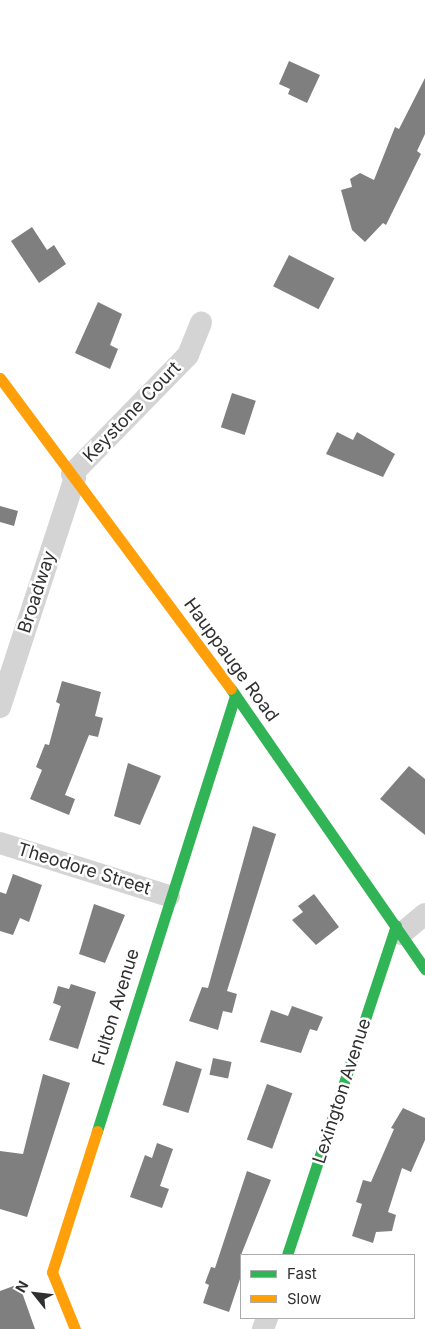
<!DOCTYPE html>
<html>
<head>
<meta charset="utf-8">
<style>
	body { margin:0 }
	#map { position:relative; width:425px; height:1329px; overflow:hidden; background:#fff; font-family:Inter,sans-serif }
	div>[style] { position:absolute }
	.building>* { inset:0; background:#7f7f7f; transform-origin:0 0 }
	.street>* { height:22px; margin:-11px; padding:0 11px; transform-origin:11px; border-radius:11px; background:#d4d4d4 }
	.fast>* { height:11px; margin:-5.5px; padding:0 5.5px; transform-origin:5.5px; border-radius:5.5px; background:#30b455 }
	.slow>* { height:11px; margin:-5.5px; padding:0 5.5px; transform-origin:5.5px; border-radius:5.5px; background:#ff9f0a }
	span { translate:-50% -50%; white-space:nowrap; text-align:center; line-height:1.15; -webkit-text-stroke:5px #fff; paint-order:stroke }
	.street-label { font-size:18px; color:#303030 }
	.legend { position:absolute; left:240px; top:1254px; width:175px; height:65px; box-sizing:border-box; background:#fff; border:1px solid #acacac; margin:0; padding:6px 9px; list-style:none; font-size:15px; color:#303030 }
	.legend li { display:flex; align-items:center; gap:10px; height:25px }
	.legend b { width:25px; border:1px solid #acacac }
	.north { position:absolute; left:10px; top:1269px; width:50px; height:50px; -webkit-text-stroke:4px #fff; paint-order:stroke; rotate:299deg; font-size:14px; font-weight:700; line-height:20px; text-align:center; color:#303030 }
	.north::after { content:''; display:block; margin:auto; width:18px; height:22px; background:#303030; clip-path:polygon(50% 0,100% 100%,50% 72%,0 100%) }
</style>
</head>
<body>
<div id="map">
	<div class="building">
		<div style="clip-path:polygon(289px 61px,320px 75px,307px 103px,288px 94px,290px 89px,279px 84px)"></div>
		<div style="clip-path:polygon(425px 78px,425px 134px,417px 151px,421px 154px,386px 225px,383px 223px,365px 242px,352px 230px,341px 190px,352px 187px,350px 179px,360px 173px,374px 180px,395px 127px,399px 129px)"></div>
		<div style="clip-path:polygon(32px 227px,47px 250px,54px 245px,66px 264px,39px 283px,11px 241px)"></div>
		<div style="left:289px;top:255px;width:51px;height:35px;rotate:27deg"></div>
		<div style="clip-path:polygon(98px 302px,122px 314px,110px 345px,118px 349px,110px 369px,75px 353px)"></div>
		<div style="left:232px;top:393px;width:25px;height:36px;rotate:18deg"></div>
		<div style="clip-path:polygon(337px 432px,353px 440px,357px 432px,395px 454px,383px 477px,326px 454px)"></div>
		<div style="clip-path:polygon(0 506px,18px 511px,14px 526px,0 522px)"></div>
		<div style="clip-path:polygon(62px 681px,101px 692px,95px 716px,103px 718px,98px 737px,89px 735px,65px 795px,75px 799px,69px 815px,30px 799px,42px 770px,36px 767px,45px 744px,49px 745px,60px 704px,56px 702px)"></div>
		<div style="clip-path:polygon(128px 763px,161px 776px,140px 825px,114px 816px)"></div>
		<div style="clip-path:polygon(409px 766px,425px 779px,425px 835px,380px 799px)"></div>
		<div style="clip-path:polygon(253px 826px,276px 834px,227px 991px,237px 994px,232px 1013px,223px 1011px,218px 1030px,189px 1021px,202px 987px,208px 988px)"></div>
		<div style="clip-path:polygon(13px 874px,42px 885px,29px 922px,20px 918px,13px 935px,0 931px,0 892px,6px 894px)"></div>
		<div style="clip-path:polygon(314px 894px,339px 927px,316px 945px,292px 920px,303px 912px,298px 906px)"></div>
		<div style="clip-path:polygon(94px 904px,125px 915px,105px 963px,79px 954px)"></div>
		<div style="clip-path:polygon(71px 984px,96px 992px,78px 1049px,49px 1040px,61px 1006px,53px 1003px,58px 986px,69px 989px)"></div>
		<div style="clip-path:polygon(292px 1006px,323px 1017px,317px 1031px,310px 1029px,301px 1053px,260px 1042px,271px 1010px,288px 1016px)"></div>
		<div style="left:213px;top:1058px;width:19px;height:17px;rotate:12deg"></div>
		<div style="left:176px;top:1061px;width:27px;height:46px;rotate:17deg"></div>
		<div style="clip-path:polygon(43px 1074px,70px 1083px,27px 1217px,0 1209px,0 1151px,23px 1154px)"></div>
		<div style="left:267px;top:1084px;width:27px;height:59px;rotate:20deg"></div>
		<div style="clip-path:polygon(403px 1108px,425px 1118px,425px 1140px,411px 1172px,402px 1168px,388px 1212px,396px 1215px,392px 1231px,376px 1232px,373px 1243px,352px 1236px,362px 1204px,356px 1202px,363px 1180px,371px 1182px,394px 1129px,391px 1128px)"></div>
		<div style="clip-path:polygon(157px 1143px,173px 1149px,160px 1186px,169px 1189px,162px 1208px,130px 1197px,145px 1155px,152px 1158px)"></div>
		<div style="clip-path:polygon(247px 1171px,271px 1180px,241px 1255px,241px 1276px,229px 1312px,203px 1303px,209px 1285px,205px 1283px,211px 1267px,215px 1268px)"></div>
		<div style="clip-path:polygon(19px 1284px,35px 1329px,0 1329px,0 1291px)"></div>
	</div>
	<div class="street">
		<div style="left:72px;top:474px;width:166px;rotate:-45.7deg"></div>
		<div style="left:188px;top:355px;width:35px;rotate:-68deg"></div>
		<div style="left:0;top:707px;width:242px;rotate:-71.9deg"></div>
		<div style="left:0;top:843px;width:177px;rotate:17.4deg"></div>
		<div style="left:401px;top:934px;width:31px;rotate:-40deg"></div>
		<div style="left:263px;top:1329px;width:12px;rotate:-70deg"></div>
	</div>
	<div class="fast">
		<div style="left:231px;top:689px;width:341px;rotate:55.3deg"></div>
		<div style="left:97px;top:1131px;width:457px;rotate:-72.4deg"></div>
		<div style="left:287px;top:1255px;width:347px;rotate:-71.7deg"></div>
	</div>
	<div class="slow">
		<div style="left:0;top:378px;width:387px;rotate:53.4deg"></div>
		<div style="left:75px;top:1329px;width:61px;rotate:-112deg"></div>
		<div style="left:52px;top:1272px;width:148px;rotate:-72.3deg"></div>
	</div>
	<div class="street-label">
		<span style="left:132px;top:412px;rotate:-46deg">Keystone Court</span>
		<span style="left:37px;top:592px;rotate:-72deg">Broadway</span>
		<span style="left:231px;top:660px;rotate:54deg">Hauppauge Road</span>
		<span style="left:84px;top:869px;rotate:17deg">Theodore Street</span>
		<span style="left:116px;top:1007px;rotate:-73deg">Fulton Avenue</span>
		<span style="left:342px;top:1091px;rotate:-72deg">Lexington Avenue</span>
	</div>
	<ul class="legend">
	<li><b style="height:6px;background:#30b455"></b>Fast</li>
	<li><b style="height:6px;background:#ff9f0a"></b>Slow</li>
	</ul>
	<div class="north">N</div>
</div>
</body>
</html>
